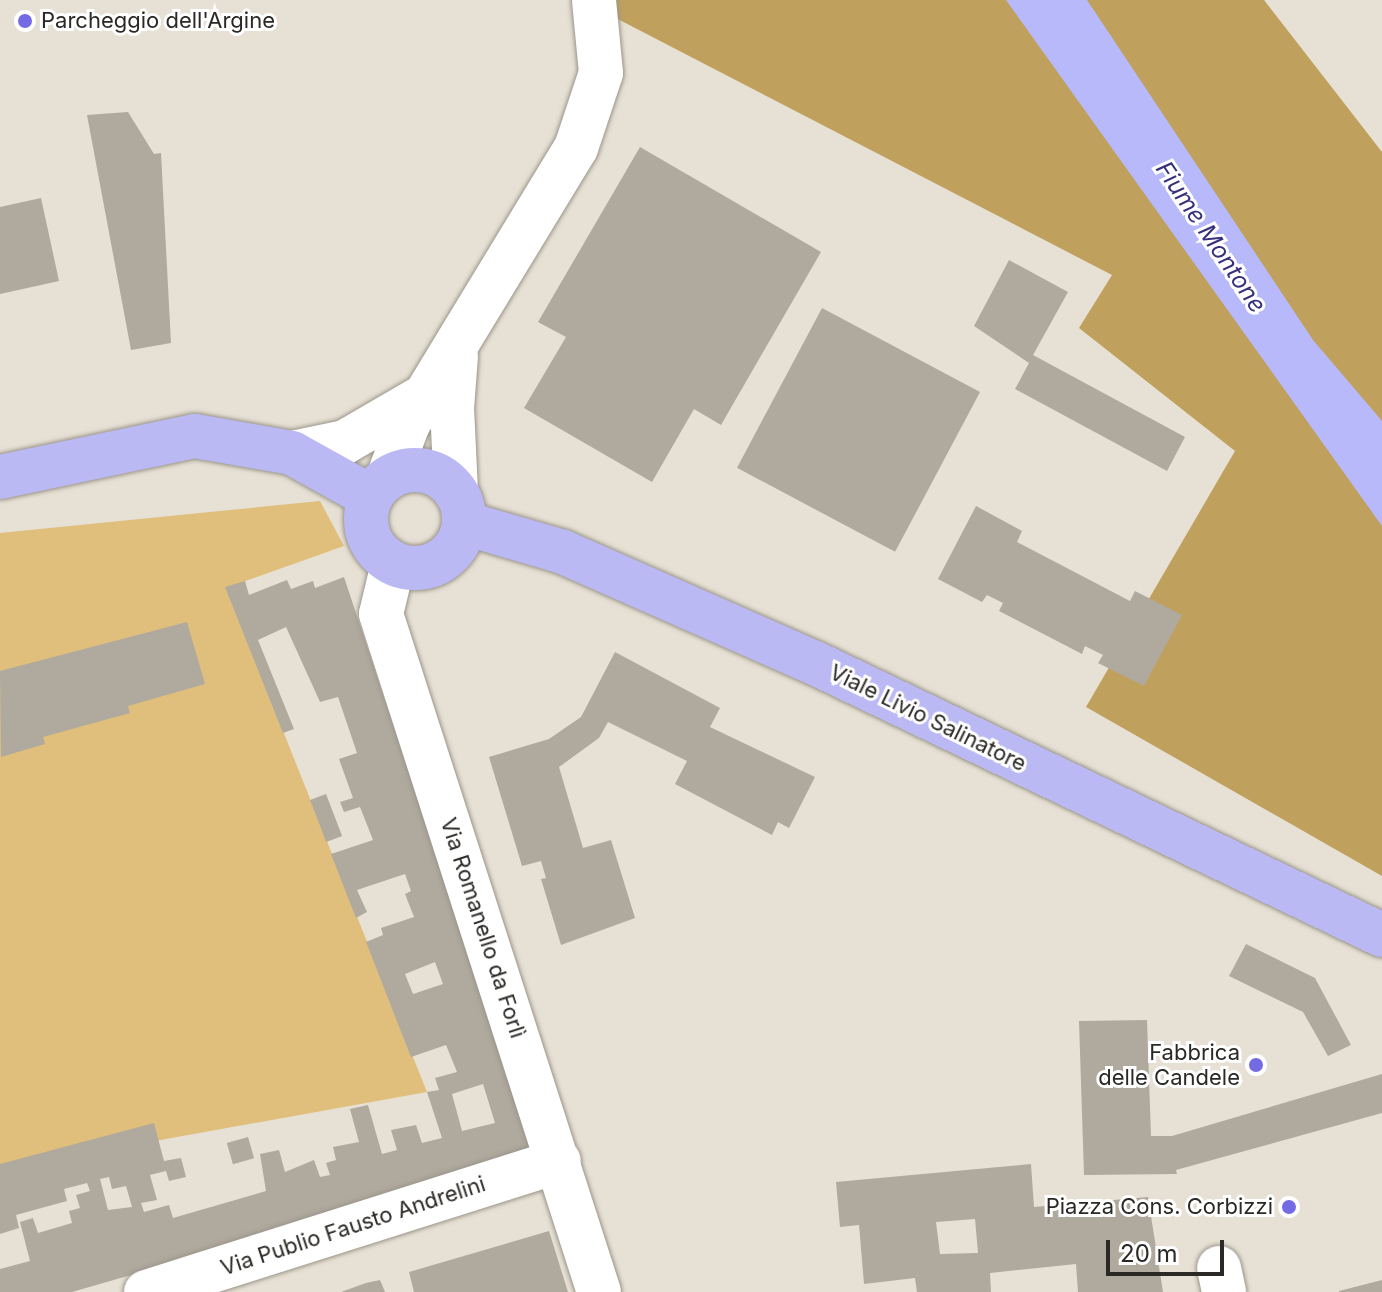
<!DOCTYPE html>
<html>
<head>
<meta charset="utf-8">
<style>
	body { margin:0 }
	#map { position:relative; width:1382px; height:1292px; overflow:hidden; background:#e7e1d5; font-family:Inter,sans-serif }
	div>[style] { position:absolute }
	.green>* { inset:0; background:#e0bf7d }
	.forest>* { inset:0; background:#c0a05d }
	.water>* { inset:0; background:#b7b9fb }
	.building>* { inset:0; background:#afa99e; transform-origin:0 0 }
	.roads { filter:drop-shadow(0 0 2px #9b958a) drop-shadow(0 0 2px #9b958a) }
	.minor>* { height:44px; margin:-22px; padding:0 22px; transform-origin:22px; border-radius:22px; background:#fff }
	.major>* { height:44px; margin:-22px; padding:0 22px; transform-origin:22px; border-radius:22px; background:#bbb9f4 }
	.major>.ring { margin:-22px; padding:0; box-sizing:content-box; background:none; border:44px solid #bbb9f4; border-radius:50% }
	.dots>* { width:22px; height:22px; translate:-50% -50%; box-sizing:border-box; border:4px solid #fff; border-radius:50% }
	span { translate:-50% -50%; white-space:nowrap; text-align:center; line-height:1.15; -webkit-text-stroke:6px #fff; paint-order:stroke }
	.poi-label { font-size:22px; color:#2b2925 }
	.left { translate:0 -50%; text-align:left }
	.right { translate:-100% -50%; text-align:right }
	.street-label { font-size:22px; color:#2b2925 }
	.water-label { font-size:24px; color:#37307c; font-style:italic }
	.scale { position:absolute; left:1106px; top:1240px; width:118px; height:36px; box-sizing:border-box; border:4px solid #2b2925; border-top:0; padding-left:10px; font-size:24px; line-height:28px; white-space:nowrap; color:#2b2925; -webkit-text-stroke:6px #fff; paint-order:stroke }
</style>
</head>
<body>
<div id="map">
	<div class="green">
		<div style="clip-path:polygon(320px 501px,344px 546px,226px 588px,427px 1092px,0 1169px,0 533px)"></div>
	</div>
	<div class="forest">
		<div style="clip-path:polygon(581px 0,1264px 0,1382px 152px,1382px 876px,1086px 707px,1235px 451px,1079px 328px,1112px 275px)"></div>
	</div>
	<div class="water">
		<div style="clip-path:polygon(1006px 0,1087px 0,1313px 340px,1382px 421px,1382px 526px)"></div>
	</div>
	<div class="building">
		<div style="clip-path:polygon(128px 112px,154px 154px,161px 153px,171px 343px,131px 350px,87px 115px)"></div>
		<div style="clip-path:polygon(640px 147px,821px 252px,721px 425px,694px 409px,652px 482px,524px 408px,566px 337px,538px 322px)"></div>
		<div style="clip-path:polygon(41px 198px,59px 281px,0 294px,0 207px)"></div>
		<div style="clip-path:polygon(1009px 260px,1068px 292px,1033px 355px,1185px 437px,1167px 471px,1015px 389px,1029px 363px,974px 326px)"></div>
		<div style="left:822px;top:308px;width:179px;height:181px;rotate:28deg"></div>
		<div style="clip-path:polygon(976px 506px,1022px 531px,1017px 542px,1130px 601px,1135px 591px,1182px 615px,1144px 686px,1098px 663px,1103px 655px,1085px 646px,1082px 654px,999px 611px,1003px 603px,987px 595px,982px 602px,938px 579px)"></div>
		<div style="clip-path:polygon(evenodd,344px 577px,537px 1158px,72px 1292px,0 1292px,0 1269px,30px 1261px,20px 1222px,33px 1218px,38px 1233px,72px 1223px,69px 1211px,80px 1208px,76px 1195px,90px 1191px,87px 1183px,64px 1189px,67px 1201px,16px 1215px,19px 1228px,0 1234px,0 1164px,154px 1123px,164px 1161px,181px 1158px,186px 1177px,169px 1181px,166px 1171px,150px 1175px,157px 1200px,141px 1203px,144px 1212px,169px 1205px,173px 1218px,266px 1191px,260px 1154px,279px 1150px,285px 1172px,314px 1160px,320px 1177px,330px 1175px,326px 1163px,336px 1160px,333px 1147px,359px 1142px,350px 1109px,368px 1105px,382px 1154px,397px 1150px,391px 1130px,416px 1125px,422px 1143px,442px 1138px,427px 1092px,439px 1090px,435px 1078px,457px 1072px,446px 1045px,411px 1057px,366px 942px,383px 935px,381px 928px,414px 917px,405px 894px,411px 891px,405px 874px,357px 890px,367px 912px,356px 918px,331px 854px,373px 840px,360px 807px,344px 812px,340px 802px,353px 798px,339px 759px,357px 753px,338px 697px,320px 702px,286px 627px,258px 640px,294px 729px,283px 733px,225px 587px,245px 581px,249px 595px,287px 580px,291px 589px,313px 581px,315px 588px,344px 577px,435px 962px,443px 984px,413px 994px,405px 974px,435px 962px,344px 577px,483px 1084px,495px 1123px,462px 1131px,452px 1094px,483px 1084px,344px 577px,109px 1177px,112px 1189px,126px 1186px,132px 1207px,108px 1210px,100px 1179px,109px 1177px)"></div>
		<div style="clip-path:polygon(187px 622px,205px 684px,128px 706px,130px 713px,43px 737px,45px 744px,1px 757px,0 671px)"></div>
		<div style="clip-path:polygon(615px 652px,720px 708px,710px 727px,815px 777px,789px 828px,778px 822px,772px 835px,675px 784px,687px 761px,608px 722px,599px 738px,559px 767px,583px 848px,611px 840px,635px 918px,561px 945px,541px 879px,546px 878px,541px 861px,522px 866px,489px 757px,549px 739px,581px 717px)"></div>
		<div style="left:326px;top:794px;width:45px;height:17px;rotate:69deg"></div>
		<div style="clip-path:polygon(1246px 944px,1315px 978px,1351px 1045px,1328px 1056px,1303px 1012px,1229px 976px)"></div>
		<div style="clip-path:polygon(1147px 1020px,1151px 1136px,1172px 1136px,1382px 1074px,1382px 1113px,1176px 1170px,1177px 1174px,1084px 1175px,1079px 1021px)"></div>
		<div style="left:248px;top:1137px;width:22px;height:22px;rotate:74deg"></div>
		<div style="clip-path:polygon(evenodd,1031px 1164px,1034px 1207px,1148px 1197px,1163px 1292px,1078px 1292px,1076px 1264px,990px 1273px,991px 1292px,917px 1292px,915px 1278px,864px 1284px,859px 1225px,840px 1227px,836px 1182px,1031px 1164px,975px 1219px,978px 1253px,940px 1254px,936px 1222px,975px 1219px)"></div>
		<div style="clip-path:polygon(549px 1231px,568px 1292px,414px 1292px,409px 1272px)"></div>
		<div style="clip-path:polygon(380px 1280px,385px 1292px,341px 1292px,366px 1283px)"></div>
		<div style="clip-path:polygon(1382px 1280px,1382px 1292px,1339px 1292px,1339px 1291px)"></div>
	</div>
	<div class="roads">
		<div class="minor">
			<div style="left:292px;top:453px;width:54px;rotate:-11.7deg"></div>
			<div style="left:345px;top:442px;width:94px;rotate:-30.1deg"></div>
			<div style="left:388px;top:478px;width:58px;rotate:-69.7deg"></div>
			<div style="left:408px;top:424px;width:323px;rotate:-58.7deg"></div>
			<div style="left:576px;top:148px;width:79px;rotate:-71.6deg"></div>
			<div style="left:601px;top:73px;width:73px;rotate:-95.5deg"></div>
			<div style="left:456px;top:492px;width:84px;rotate:-92.7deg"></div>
			<div style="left:452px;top:408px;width:52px;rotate:-85.6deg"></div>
			<div style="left:393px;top:564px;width:51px;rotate:103.5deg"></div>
			<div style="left:381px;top:614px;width:712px;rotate:72.18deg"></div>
			<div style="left:1219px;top:1268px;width:25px;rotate:78deg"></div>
			<div style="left:146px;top:1292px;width:433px;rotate:-17.6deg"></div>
		</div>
		<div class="major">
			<div class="ring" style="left:366px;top:470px;width:54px;height:54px"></div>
			<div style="left:0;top:477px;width:199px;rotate:-11.9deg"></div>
			<div style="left:195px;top:436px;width:98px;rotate:9.9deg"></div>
			<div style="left:292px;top:453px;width:90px;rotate:29.1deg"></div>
			<div style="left:464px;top:523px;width:103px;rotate:16.3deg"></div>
			<div style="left:563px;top:552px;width:275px;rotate:23.8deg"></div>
			<div style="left:815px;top:663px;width:629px;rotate:25.63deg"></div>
		</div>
	</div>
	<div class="dots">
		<div style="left:25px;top:21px;background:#736ae4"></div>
		<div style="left:1256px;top:1065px;background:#736ae4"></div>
		<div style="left:1289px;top:1207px;background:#736ae4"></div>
	</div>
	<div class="poi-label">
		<span class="left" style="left:41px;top:21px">Parcheggio dell'Argine</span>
		<span class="right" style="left:1240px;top:1065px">Fabbrica<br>delle Candele</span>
		<span class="right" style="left:1273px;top:1207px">Piazza Cons. Corbizzi</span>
	</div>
	<div class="street-label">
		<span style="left:928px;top:718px;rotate:26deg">Viale Livio Salinatore</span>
		<span style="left:483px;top:928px;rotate:72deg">Via Romanello da Forlì</span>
		<span style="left:353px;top:1226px;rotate:-18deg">Via Publio Fausto Andrelini</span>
	</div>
	<div class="water-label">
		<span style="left:1211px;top:237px;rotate:56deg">Fiume Montone</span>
	</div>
	<div class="scale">20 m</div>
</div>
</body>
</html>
